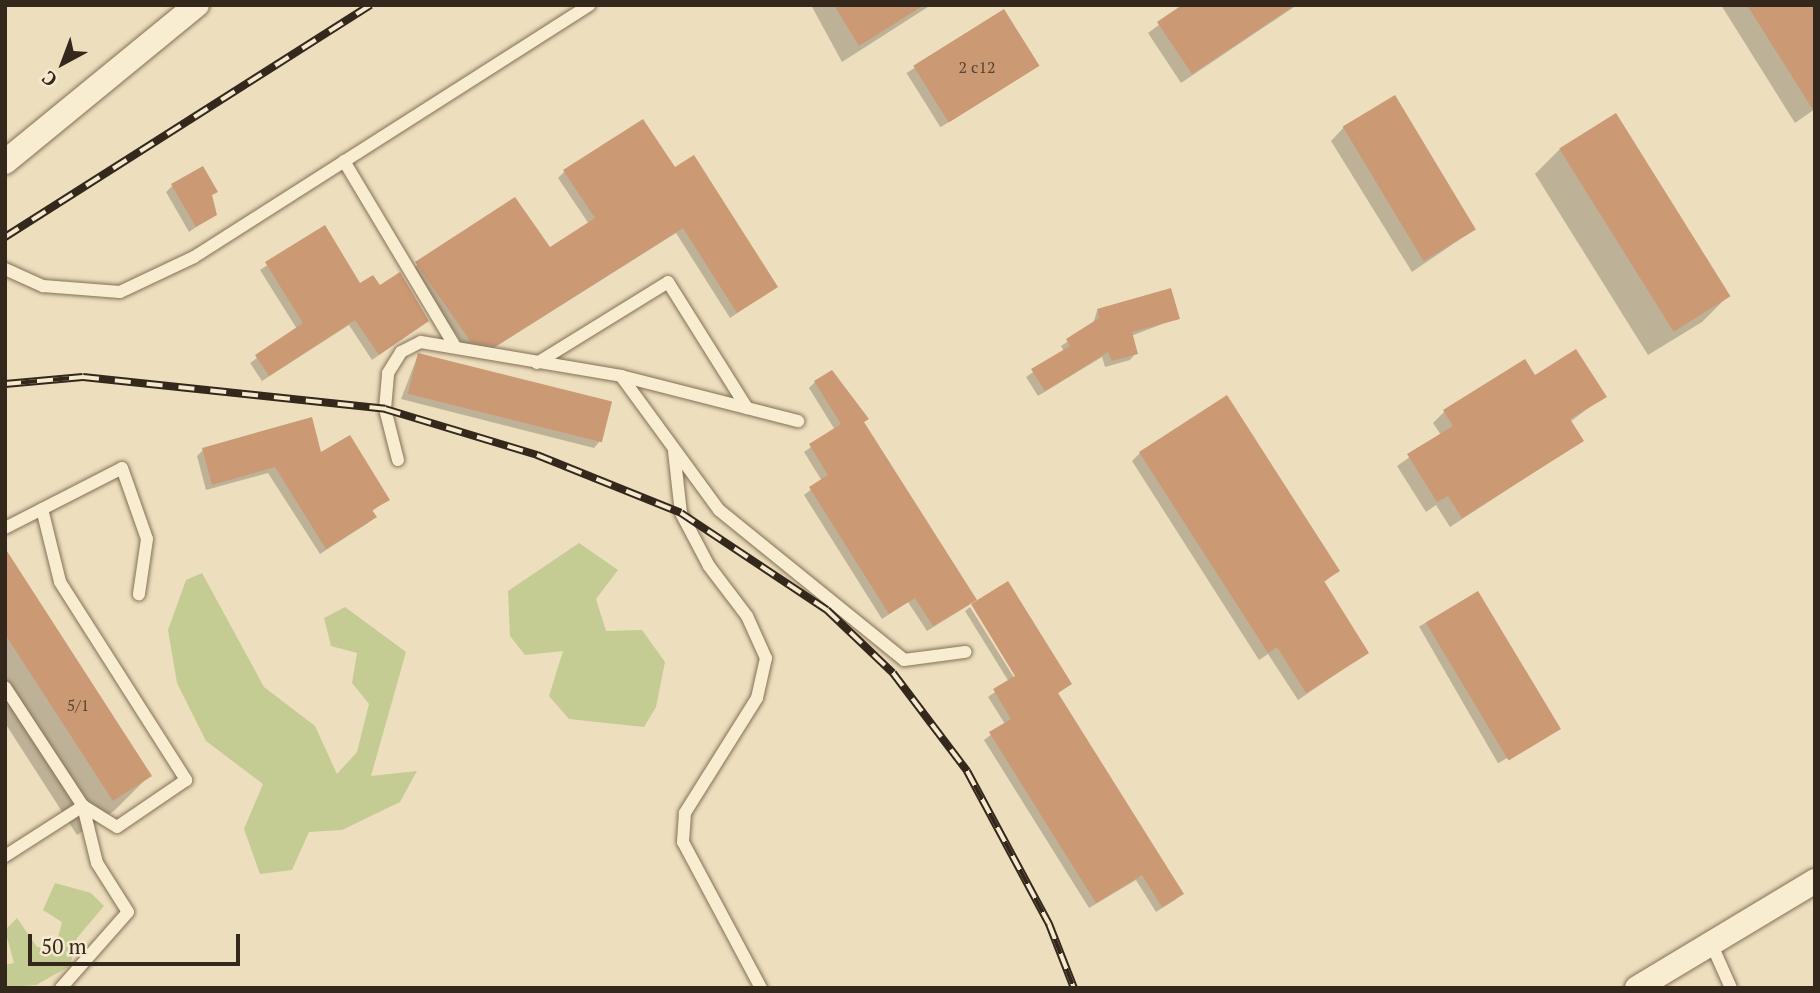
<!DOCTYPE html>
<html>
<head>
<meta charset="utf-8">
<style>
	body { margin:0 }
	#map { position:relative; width:1820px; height:993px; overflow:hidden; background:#eddfbe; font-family:"PT Serif",serif }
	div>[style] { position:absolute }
	.green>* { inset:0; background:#c4cb93 }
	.shadow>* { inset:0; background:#0003; transform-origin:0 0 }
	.building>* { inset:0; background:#cb9974; transform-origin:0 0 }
	.roads { filter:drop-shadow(0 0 2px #857057) drop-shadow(0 0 2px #857057) }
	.service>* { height:12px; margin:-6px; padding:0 6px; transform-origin:6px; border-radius:6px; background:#f8edd1 }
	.minor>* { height:24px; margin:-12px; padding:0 12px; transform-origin:12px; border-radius:12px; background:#f8edd1 }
	.rail>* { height:8px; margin-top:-4px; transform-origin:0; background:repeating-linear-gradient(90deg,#f5eace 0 16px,#34281c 0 32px); box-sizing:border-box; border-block:2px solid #34281c }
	span { translate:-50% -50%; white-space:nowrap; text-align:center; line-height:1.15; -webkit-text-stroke:7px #f5eace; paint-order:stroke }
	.number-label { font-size:16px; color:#5a4432 }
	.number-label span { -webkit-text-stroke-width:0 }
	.frame { position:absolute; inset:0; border:7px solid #34281c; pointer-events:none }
	.north { position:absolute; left:28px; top:28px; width:70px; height:70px; -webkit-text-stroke:5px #f5eace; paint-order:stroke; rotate:221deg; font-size:19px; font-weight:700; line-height:28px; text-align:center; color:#34281c }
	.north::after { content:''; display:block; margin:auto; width:24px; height:32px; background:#34281c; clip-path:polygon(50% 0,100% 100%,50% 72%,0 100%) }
	.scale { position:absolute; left:28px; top:934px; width:212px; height:32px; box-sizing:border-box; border:4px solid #34281c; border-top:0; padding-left:9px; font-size:21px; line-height:24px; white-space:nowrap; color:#34281c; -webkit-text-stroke:5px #f5eace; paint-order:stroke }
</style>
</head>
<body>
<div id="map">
	<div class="green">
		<div style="clip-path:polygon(579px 543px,618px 570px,596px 599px,606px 631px,642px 630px,665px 662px,656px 707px,644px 727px,569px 719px,549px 696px,563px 651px,525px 655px,510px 636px,508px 591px)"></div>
		<div style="clip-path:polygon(202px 573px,264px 687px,315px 726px,337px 774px,357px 752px,369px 704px,352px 683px,357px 653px,331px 646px,324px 618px,345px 607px,406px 652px,371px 776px,417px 771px,400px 802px,342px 830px,309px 832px,292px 870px,260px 874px,244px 829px,263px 784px,206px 741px,177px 683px,168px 630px,186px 580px)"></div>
		<div style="clip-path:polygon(55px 883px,91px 893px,104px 906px,77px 938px,70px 966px,36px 985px,5px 987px,5px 965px,14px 963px,5px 930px,17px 918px,37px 947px,55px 949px,62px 922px,43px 910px)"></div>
	</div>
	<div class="shadow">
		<div style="clip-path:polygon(811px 5px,931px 5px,842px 62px)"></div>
		<div style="clip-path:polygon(1185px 5px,1297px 5px,1181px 83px,1148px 33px)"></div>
		<div style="clip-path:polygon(1721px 5px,1815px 5px,1815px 109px,1795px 123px)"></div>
		<div style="left:1004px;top:12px;width:64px;height:115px;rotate:58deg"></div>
		<div style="clip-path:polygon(1344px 127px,1475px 229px,1412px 272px,1331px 141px)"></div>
		<div style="clip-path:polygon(1560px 149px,1727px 297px,1702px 322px,1648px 355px,1535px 174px)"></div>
		<div style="clip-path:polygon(675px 170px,776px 287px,730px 318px,676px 233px,489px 351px,465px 347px,410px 270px,515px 199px,549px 249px,589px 224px,558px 178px,564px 172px)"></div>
		<div style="clip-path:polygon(172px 186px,216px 191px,210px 197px,215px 214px,189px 232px,166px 192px)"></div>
		<div style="clip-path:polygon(324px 227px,360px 286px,380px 287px,427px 321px,372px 360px,349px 325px,262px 381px,250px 363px,297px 329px,260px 270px)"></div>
		<div style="clip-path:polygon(1097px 311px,1178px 318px,1131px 336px,1136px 353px,1130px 360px,1105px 367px,1102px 357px,1038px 396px,1026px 377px,1064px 351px,1061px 346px,1093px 324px)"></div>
		<div style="clip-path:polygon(418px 355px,600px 441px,594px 448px,401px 399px)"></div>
		<div style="clip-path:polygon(1534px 377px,1604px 396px,1570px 422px,1582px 441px,1450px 527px,1436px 505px,1426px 512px,1397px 466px,1441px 435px,1433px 423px,1444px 412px)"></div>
		<div style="clip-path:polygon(815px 382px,863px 423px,969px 605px,927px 631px,908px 602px,882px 619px,804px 495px,822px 481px,804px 452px,835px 430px,809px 388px)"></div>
		<div style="clip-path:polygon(203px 450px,320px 455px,388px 499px,371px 512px,368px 523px,320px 554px,268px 473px,206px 490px,197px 456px)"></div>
		<div style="clip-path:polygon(1140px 453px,1338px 571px,1323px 583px,1367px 653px,1298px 700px,1268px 654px,1259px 660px,1132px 461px)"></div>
		<div style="clip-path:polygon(5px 551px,149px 776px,114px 811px,77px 835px,5px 723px)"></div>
		<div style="left:1477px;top:593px;width:158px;height:67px;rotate:60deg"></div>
		<div style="clip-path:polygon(970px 607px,1018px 684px,1070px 684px,1057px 694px,1181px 894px,1175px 900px,1156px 912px,1136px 880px,1089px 908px,984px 740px,1005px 724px,988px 697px,1009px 682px,965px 611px)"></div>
	</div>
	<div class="building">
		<div style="clip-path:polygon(834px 5px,924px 5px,859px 46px)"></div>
		<div style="clip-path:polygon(1182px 5px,1295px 5px,1192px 74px,1157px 22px)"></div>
		<div style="clip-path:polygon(1747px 5px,1815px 5px,1815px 113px)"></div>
		<div style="left:1004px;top:9px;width:67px;height:107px;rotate:58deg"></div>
		<div style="left:1395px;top:95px;width:157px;height:61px;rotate:59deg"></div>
		<div style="left:1616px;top:113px;width:216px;height:67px;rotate:58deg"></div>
		<div style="clip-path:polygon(643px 119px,675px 167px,694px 155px,778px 287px,737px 313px,683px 228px,496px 346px,471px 342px,415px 262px,515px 197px,550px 247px,595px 218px,563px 170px)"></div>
		<div style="clip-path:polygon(203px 166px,218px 192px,212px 195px,217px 215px,196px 227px,171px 184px)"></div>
		<div style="clip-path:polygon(325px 225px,360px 283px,373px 275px,380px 285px,400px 272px,429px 321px,379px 355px,355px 320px,269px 376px,255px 355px,303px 323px,265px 262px)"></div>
		<div style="clip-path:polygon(1171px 288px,1180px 319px,1132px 332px,1138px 354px,1112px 361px,1108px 352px,1045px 391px,1031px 369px,1070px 346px,1066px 339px,1099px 318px,1097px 309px)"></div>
		<div style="clip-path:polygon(1576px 349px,1607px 397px,1570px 419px,1584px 441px,1462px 518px,1448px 496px,1437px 502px,1407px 454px,1453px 426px,1443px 410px,1525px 359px,1535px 375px)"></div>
		<div style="left:418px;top:353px;width:200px;height:42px;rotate:14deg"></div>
		<div style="clip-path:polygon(832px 370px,869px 419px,864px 422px,977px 600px,933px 626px,915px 598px,889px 614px,809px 487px,828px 475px,809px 444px,841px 424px,814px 381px)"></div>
		<div style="clip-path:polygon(1227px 395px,1340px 571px,1324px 581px,1369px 653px,1306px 693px,1277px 647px,1268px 653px,1139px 452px)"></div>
		<div style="clip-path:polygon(312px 417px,321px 452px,350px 435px,390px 500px,372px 510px,377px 517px,326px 549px,275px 467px,212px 485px,202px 448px)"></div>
		<div style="clip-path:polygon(5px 548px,152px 776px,113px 801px,5px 634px)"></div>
		<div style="clip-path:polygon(1008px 581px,1072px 684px,1058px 693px,1184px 894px,1162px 907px,1142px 875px,1096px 903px,989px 732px,1011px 719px,993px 689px,1015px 676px,971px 604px)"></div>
		<div style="left:1478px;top:591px;width:161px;height:61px;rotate:59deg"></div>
	</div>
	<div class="roads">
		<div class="service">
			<div style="left:344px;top:161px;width:214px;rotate:59.1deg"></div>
			<div style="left:5px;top:269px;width:42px;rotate:24.1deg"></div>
			<div style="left:43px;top:286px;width:77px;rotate:4.5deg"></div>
			<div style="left:120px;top:292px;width:82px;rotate:-25.3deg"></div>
			<div style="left:194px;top:257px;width:469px;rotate:-32.5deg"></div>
			<div style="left:537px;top:363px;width:154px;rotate:-31.7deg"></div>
			<div style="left:668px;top:282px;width:149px;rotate:57.9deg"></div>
			<div style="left:621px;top:376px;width:166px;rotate:53.8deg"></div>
			<div style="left:719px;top:510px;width:238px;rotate:39deg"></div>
			<div style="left:904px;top:660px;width:62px;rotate:-7.5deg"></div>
			<div style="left:674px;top:451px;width:62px;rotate:83.6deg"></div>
			<div style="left:681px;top:513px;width:60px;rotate:62.2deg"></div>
			<div style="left:709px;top:566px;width:63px;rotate:52.8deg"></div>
			<div style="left:747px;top:616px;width:46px;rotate:65.7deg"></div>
			<div style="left:766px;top:658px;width:41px;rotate:102.7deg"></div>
			<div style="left:757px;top:698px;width:136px;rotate:122.1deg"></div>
			<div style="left:685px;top:813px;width:29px;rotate:94deg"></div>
			<div style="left:683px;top:842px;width:166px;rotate:61.9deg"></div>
			<div style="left:398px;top:460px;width:53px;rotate:-104.3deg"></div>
			<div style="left:385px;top:409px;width:36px;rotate:-85deg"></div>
			<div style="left:388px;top:373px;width:25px;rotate:-58deg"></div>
			<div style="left:401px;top:352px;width:22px;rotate:-27deg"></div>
			<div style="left:421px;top:342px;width:203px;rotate:9.6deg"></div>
			<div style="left:621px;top:376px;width:183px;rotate:14.3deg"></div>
			<div style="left:42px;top:509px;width:75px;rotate:76.1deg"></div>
			<div style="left:60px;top:582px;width:235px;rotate:57.5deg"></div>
			<div style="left:186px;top:780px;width:83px;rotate:145.7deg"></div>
			<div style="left:117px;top:827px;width:40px;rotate:-148deg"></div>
			<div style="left:5px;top:528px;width:131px;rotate:-27.1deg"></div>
			<div style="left:122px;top:468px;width:75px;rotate:70.6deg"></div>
			<div style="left:147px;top:539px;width:56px;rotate:98.3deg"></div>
			<div style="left:5px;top:687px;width:142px;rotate:56.8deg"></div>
			<div style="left:83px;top:806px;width:93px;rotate:147.3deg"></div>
			<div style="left:1711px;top:943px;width:49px;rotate:66deg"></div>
			<div style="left:61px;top:988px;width:101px;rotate:-48.6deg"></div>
			<div style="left:128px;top:912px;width:58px;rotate:-122.3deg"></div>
			<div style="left:97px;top:863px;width:59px;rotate:-103.8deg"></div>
		</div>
		<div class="minor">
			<div style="left:5px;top:162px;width:248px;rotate:-39.3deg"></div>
			<div style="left:1637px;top:988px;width:208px;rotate:-31deg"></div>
		</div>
	</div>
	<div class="rail">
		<div style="left:5px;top:237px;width:433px;rotate:-32.4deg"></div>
		<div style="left:5px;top:384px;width:78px;rotate:-5.1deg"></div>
		<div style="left:83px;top:377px;width:304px;rotate:6deg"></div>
		<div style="left:385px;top:409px;width:159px;rotate:16.8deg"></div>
		<div style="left:537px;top:455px;width:155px;rotate:21.9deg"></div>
		<div style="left:681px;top:513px;width:175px;rotate:33.6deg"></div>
		<div style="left:827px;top:610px;width:91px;rotate:43.7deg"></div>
		<div style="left:893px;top:673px;width:123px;rotate:52.9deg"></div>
		<div style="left:967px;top:771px;width:174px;rotate:61.8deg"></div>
		<div style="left:1049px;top:924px;width:69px;rotate:68.7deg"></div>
	</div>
	<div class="number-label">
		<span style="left:977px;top:67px">2 с12</span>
		<span style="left:78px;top:705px">5/1</span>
	</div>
	<div class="frame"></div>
	<div class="north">С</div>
	<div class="scale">50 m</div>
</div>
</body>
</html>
